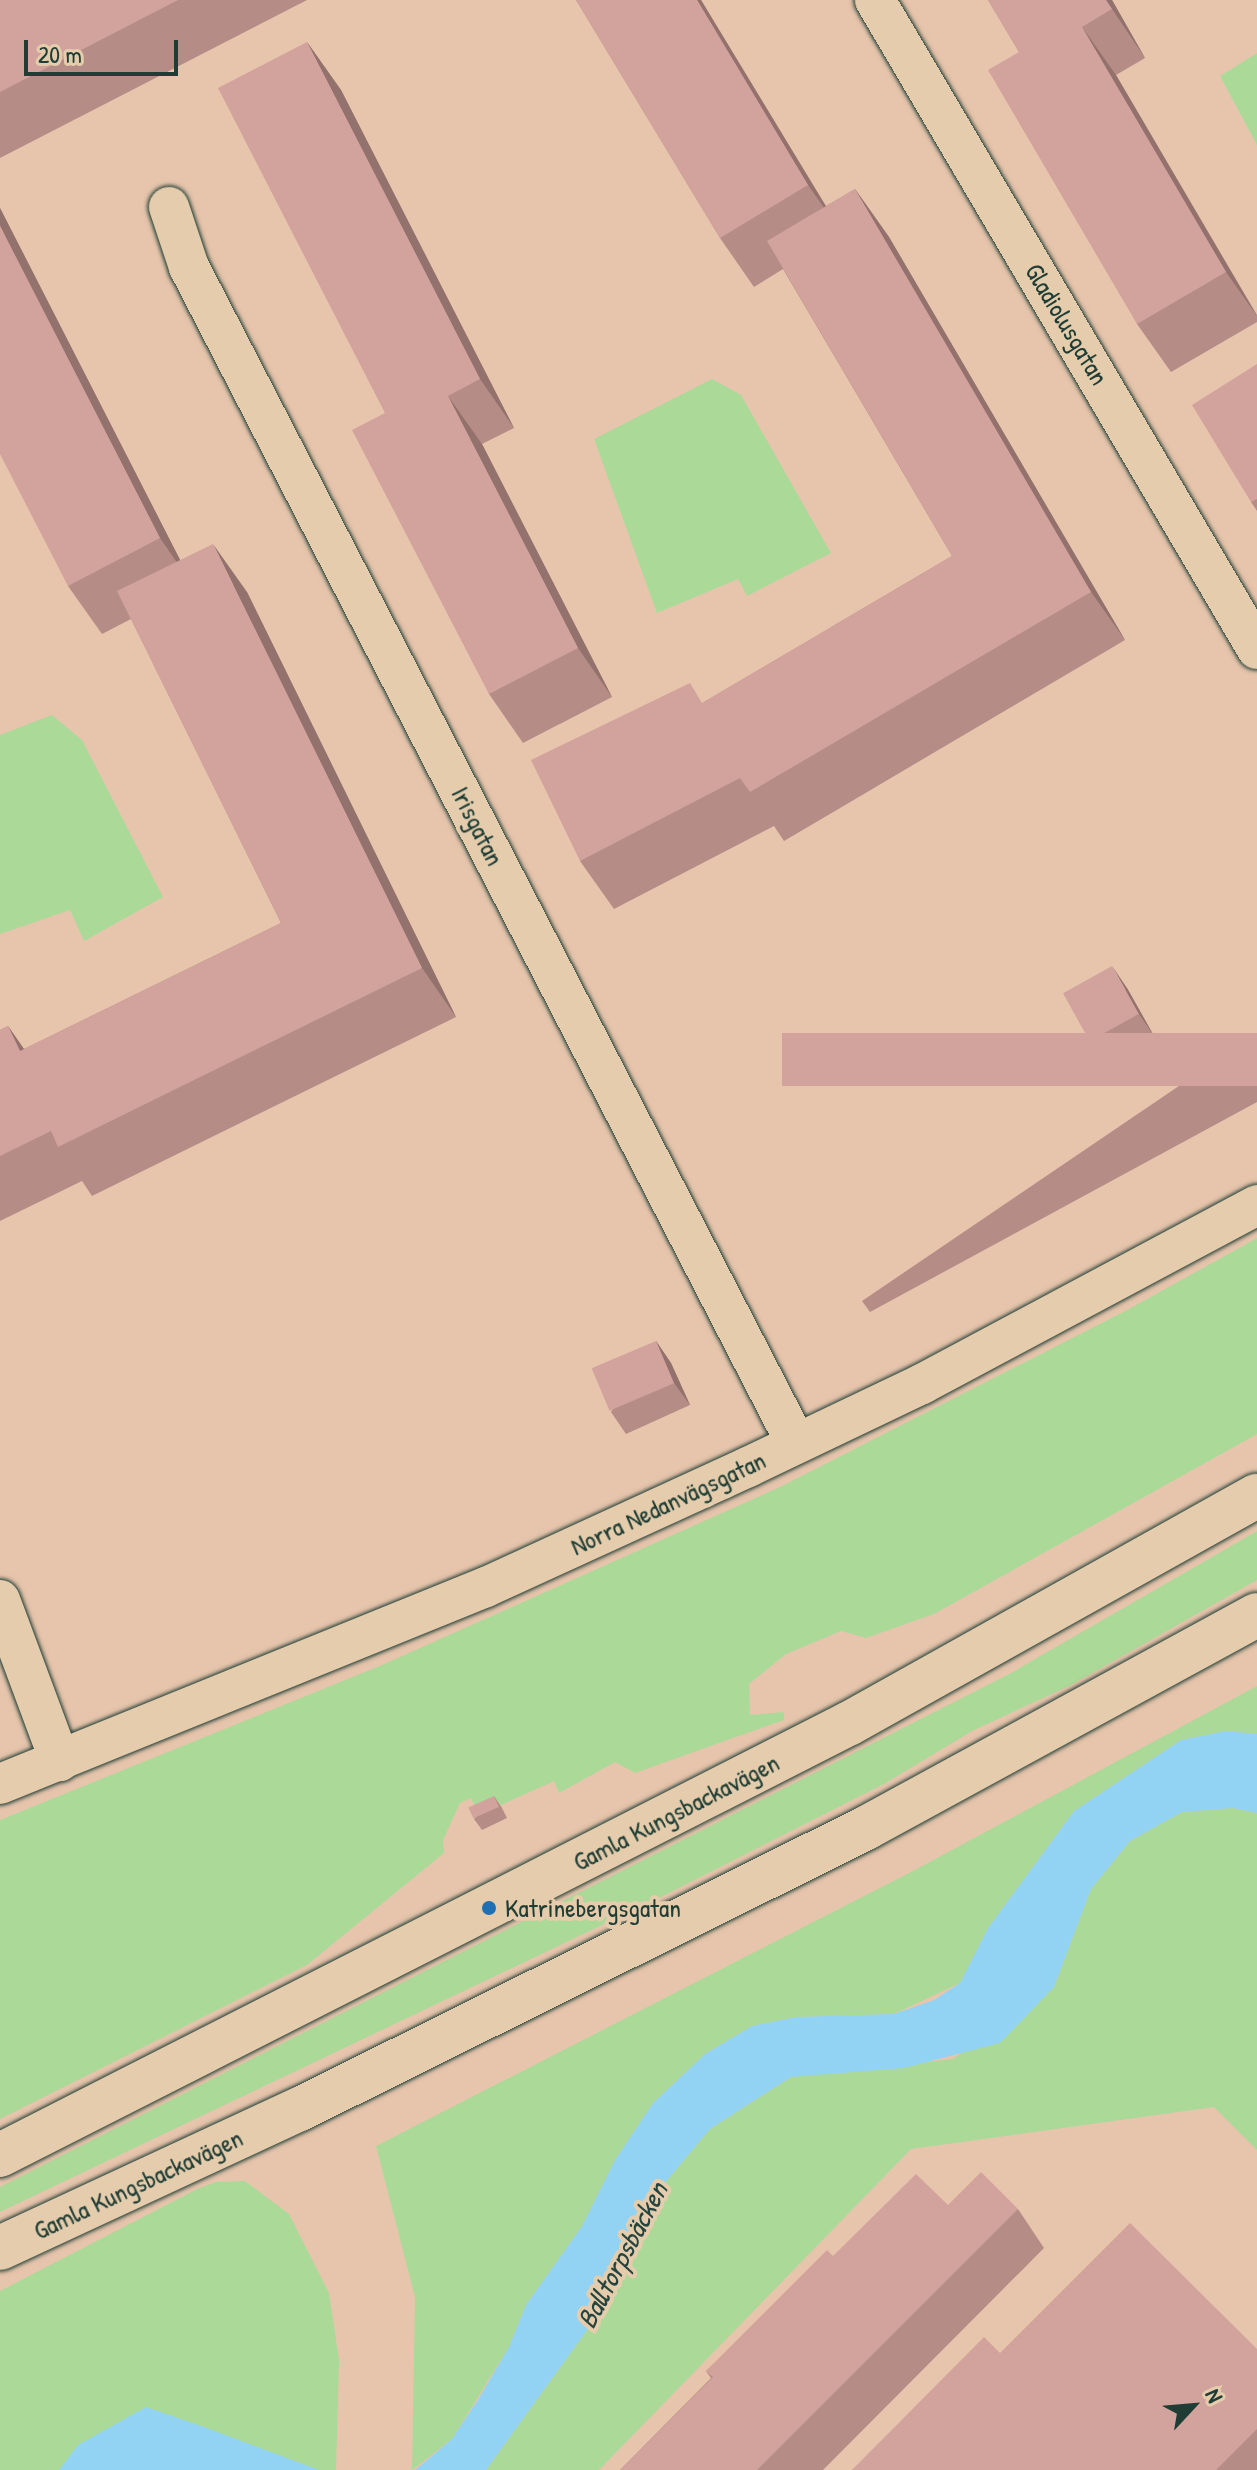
<!DOCTYPE html>
<html>
<head>
<meta charset="utf-8">
<style>
	body { margin:0 }
	#map { position:relative; width:1257px; height:2470px; overflow:hidden; background:#e7c5ac; font-family:"Patrick Hand",sans-serif }
	div>[style] { position:absolute }
	.green>* { inset:0; background:#abd998 }
	.water>* { inset:0; background:#92d2f3 }
	.roads { filter:drop-shadow(0 0 2px #1f3d34) drop-shadow(0 0 2px #1f3d34) }
	.street>* { height:40px; margin:-20px; padding:0 20px; transform-origin:20px; border-radius:20px; background:#e4ccac }
	.secondary>* { height:44px; margin:-22px; padding:0 22px; transform-origin:22px; border-radius:22px; background:#e4ccac }
	.wall>* { inset:0; background:#b58c86 }
	.shaded-wall>* { inset:0; background:#93726d }
	.building>* { inset:0; background:#d2a39c; transform-origin:0 0 }
	.dots>* { width:22px; height:22px; translate:-50% -50%; box-sizing:border-box; border:4px solid #e4ccac; border-radius:50% }
	span { translate:-50% -50%; white-space:nowrap; text-align:center; line-height:1.15; -webkit-text-stroke:8px #e4ccac; paint-order:stroke }
	.street-label { font-size:26px; color:#1f3d34 }
	.poi-label { font-size:26px; color:#1f3d34 }
	.left { translate:0 -50%; text-align:left }
	.water-label { font-size:28px; color:#25443e; font-style:italic }
	.north { position:absolute; left:1153px; top:2366px; width:80px; height:80px; -webkit-text-stroke:6px #e4ccac; paint-order:stroke; rotate:64deg; font-size:22px; font-weight:700; line-height:32px; text-align:center; color:#1f3d34 }
	.north::after { content:''; display:block; margin:auto; width:28px; height:36px; background:#1f3d34; clip-path:polygon(50% 0,100% 100%,50% 72%,0 100%) }
	.scale { position:absolute; left:24px; top:40px; width:154px; height:36px; box-sizing:border-box; border:4px solid #1f3d34; border-top:0; padding-left:10px; font-size:24px; line-height:28px; white-space:nowrap; color:#1f3d34; -webkit-text-stroke:6px #e4ccac; paint-order:stroke }
</style>
</head>
<body>
<div id="map">
	<div class="green">
		<div style="clip-path:polygon(1257px 53px,1257px 145px,1220px 76px)"></div>
		<div style="clip-path:polygon(712px 379px,741px 395px,831px 553px,747px 596px,738px 579px,657px 613px,594px 439px)"></div>
		<div style="clip-path:polygon(52px 715px,82px 740px,163px 897px,84px 941px,70px 910px,0 934px,0 735px)"></div>
		<div style="clip-path:polygon(1257px 1238px,1257px 1434px,934px 1614px,866px 1638px,841px 1631px,786px 1654px,749px 1684px,750px 1715px,784px 1712px,784px 1720px,635px 1773px,615px 1762px,559px 1793px,554px 1781px,479px 1815px,471px 1798px,460px 1803px,443px 1840px,444px 1853px,307px 1965px,0 2119px,0 1820px,382px 1665px,780px 1487px,1129px 1309px)"></div>
		<div style="clip-path:polygon(1257px 1531px,1257px 1580px,1071px 1685px,972px 1731px,884px 1784px,663px 1896px,0 2212px,0 2187px,1011px 1673px)"></div>
		<div style="clip-path:polygon(1257px 1686px,1257px 1734px,1226px 1731px,1181px 1740px,1074px 1811px,988px 1928px,960px 1983px,894px 2014px,796px 2017px,752px 2026px,705px 2054px,653px 2103px,615px 2160px,582px 2226px,526px 2305px,509px 2347px,452px 2439px,412px 2470px,415px 2297px,376px 2146px,911px 1872px)"></div>
		<div style="clip-path:polygon(1233px 1808px,1257px 1813px,1257px 2150px,1214px 2107px,911px 2149px,599px 2470px,486px 2470px,590px 2326px,653px 2197px,710px 2129px,791px 2077px,953px 2059px,1054px 1987px,1091px 1889px,1130px 1841px,1182px 1812px)"></div>
		<div style="clip-path:polygon(245px 2181px,289px 2214px,329px 2293px,339px 2360px,336px 2470px,0 2470px,0 2291px,197px 2189px,216px 2182px)"></div>
	</div>
	<div class="water">
		<div style="clip-path:polygon(1226px 1731px,1257px 1734px,1257px 1813px,1233px 1808px,1182px 1812px,1130px 1841px,1091px 1889px,1054px 1987px,1000px 2043px,904px 2068px,791px 2077px,710px 2129px,653px 2197px,590px 2326px,486px 2470px,415px 2470px,452px 2439px,479px 2398px,509px 2347px,526px 2305px,582px 2226px,615px 2160px,653px 2103px,705px 2054px,752px 2026px,796px 2017px,894px 2014px,934px 2000px,960px 1983px,988px 1928px,1074px 1811px,1181px 1740px)"></div>
		<div style="clip-path:polygon(146px 2407px,204px 2427px,319px 2470px,59px 2470px,78px 2445px)"></div>
	</div>
	<div class="roads">
		<div class="street">
			<div style="left:875px;top:0;width:753px;rotate:59.52deg"></div>
			<div style="left:169px;top:207px;width:63px;rotate:71.6deg"></div>
			<div style="left:189px;top:267px;width:1323px;rotate:62.7deg"></div>
			<div style="left:0;top:1600px;width:172px;rotate:69.6deg"></div>
			<div style="left:0;top:1784px;width:524px;rotate:-22.07deg"></div>
			<div style="left:486px;top:1587px;width:288px;rotate:-24.6deg"></div>
			<div style="left:748px;top:1467px;width:193px;rotate:-25.5deg"></div>
			<div style="left:922px;top:1384px;width:380px;rotate:-28.1deg"></div>
		</div>
		<div class="secondary">
			<div style="left:0;top:2155px;width:953px;rotate:-26.94deg"></div>
			<div style="left:850px;top:1723px;width:466px;rotate:-29.2deg"></div>
			<div style="left:0;top:2248px;width:331px;rotate:-24.9deg"></div>
			<div style="left:300px;top:2109px;width:632px;rotate:-26.4deg"></div>
			<div style="left:866px;top:1828px;width:445px;rotate:-28.6deg"></div>
		</div>
	</div>
	<div class="wall">
		<div style="clip-path:polygon(0 0,307px 0,0 158px)"></div>
		<div style="clip-path:polygon(576px 0,701px 0,826px 206px,855px 189px,889px 237px,1125px 640px,784px 841px,774px 826px,614px 909px,580px 861px,704px 702px,952px 556px,783px 269px,754px 287px,720px 238px)"></div>
		<div style="clip-path:polygon(988px 0,1112px 0,1145px 58px,1116px 75px,1257px 315px,1257px 322px,1171px 372px,1137px 324px,1019px 52px)"></div>
		<div style="clip-path:polygon(307px 42px,341px 90px,514px 428px,482px 444px,612px 697px,523px 743px,489px 694px,385px 413px)"></div>
		<div style="clip-path:polygon(0 208px,180px 560px,247px 592px,456px 1017px,92px 1196px,82px 1181px,0 1221px,0 1030px,8px 1026px,24px 1049px,281px 923px,131px 619px,102px 634px,68px 586px)"></div>
		<div style="clip-path:polygon(1257px 364px,1257px 511px,1251px 502px)"></div>
		<div style="clip-path:polygon(1127px 988px,1154px 1036px,1105px 1064px,1090px 1042px)"></div>
		<div style="clip-path:polygon(1257px 1033px,1257px 1102px,870px 1312px,862px 1301px)"></div>
		<div style="clip-path:polygon(656px 1341px,671px 1363px,690px 1405px,626px 1434px,611px 1412px)"></div>
		<div style="clip-path:polygon(494px 1796px,502px 1808px,507px 1818px,482px 1830px,474px 1819px)"></div>
		<div style="clip-path:polygon(948px 2205px,1018px 2209px,1044px 2248px,823px 2470px,620px 2470px,711px 2378px,706px 2371px,833px 2256px)"></div>
		<div style="clip-path:polygon(1257px 2349px,1257px 2470px,852px 2470px,1000px 2353px)"></div>
	</div>
	<div class="shaded-wall">
		<div style="clip-path:polygon(697px 0,701px 0,842px 233px,808px 185px)"></div>
		<div style="clip-path:polygon(1106px 0,1112px 0,1145px 58px,1112px 9px)"></div>
		<div style="clip-path:polygon(1082px 27px,1116px 75px,1257px 316px,1226px 272px)"></div>
		<div style="clip-path:polygon(307px 42px,341px 90px,514px 428px,480px 379px)"></div>
		<div style="clip-path:polygon(855px 189px,889px 237px,1125px 640px,1091px 592px)"></div>
		<div style="clip-path:polygon(0 208px,194px 587px,160px 538px,0 226px)"></div>
		<div style="clip-path:polygon(448px 396px,482px 444px,612px 697px,578px 648px)"></div>
		<div style="clip-path:polygon(213px 544px,247px 592px,456px 1017px,422px 968px)"></div>
		<div style="clip-path:polygon(1112px 966px,1127px 988px,1154px 1036px,1139px 1014px)"></div>
		<div style="clip-path:polygon(8px 1026px,42px 1075px,20px 1051px)"></div>
		<div style="clip-path:polygon(656px 1341px,671px 1363px,690px 1405px,674px 1383px)"></div>
	</div>
	<div class="building">
		<div style="clip-path:polygon(0 0,178px 0,0 92px)"></div>
		<div style="clip-path:polygon(576px 0,697px 0,808px 185px,720px 238px)"></div>
		<div style="clip-path:polygon(988px 0,1106px 0,1112px 9px,1082px 27px,1226px 272px,1137px 324px,988px 70px,1019px 52px)"></div>
		<div style="clip-path:polygon(307px 42px,480px 379px,448px 396px,578px 648px,489px 694px,352px 430px,385px 413px,218px 88px)"></div>
		<div style="clip-path:polygon(855px 189px,1091px 592px,750px 792px,740px 778px,580px 861px,531px 760px,690px 683px,702px 703px,952px 556px,767px 241px)"></div>
		<div style="clip-path:polygon(0 226px,160px 538px,68px 586px,0 454px)"></div>
		<div style="clip-path:polygon(1257px 364px,1257px 499px,1251px 502px,1192px 405px)"></div>
		<div style="clip-path:polygon(213px 544px,422px 968px,58px 1147px,51px 1131px,0 1156px,0 1030px,8px 1026px,20px 1051px,281px 923px,117px 591px)"></div>
		<div style="left:1112px;top:966px;width:55px;height:56px;rotate:61deg"></div>
		<div style="left:1257px;top:1033px;width:53px;height:475px;rotate:90deg"></div>
		<div style="left:656px;top:1341px;width:46px;height:70px;rotate:67deg"></div>
		<div style="left:494px;top:1796px;width:12px;height:28px;rotate:66deg"></div>
		<div style="clip-path:polygon(981px 2172px,1018px 2209px,757px 2470px,620px 2470px,713px 2377px,706px 2371px,827px 2250px,833px 2256px,916px 2174px,948px 2205px)"></div>
		<div style="clip-path:polygon(1130px 2223px,1257px 2349px,1257px 2429px,1216px 2470px,852px 2470px,984px 2337px,1000px 2353px)"></div>
	</div>
	<div class="dots">
		<div style="left:489px;top:1908px;background:#1f6fb2"></div>
	</div>
	<div class="street-label">
		<span style="left:1067px;top:324px;rotate:59deg">Gladiolusgatan</span>
		<span style="left:478px;top:826px;rotate:63deg">Irisgatan</span>
		<span style="left:668px;top:1503px;rotate:-25deg">Norra Nedanvägsgatan</span>
		<span style="left:676px;top:1812px;rotate:-27deg">Gamla Kungsbackavägen</span>
		<span style="left:138px;top:2184px;rotate:-25deg">Gamla Kungsbackavägen</span>
	</div>
	<div class="poi-label">
		<span class="left" style="left:505px;top:1908px">Katrinebergsgatan</span>
	</div>
	<div class="water-label">
		<span style="left:622px;top:2255px;rotate:-62deg">Balltorpsbäcken</span>
	</div>
	<div class="north">N</div>
	<div class="scale">20 m</div>
</div>
</body>
</html>
